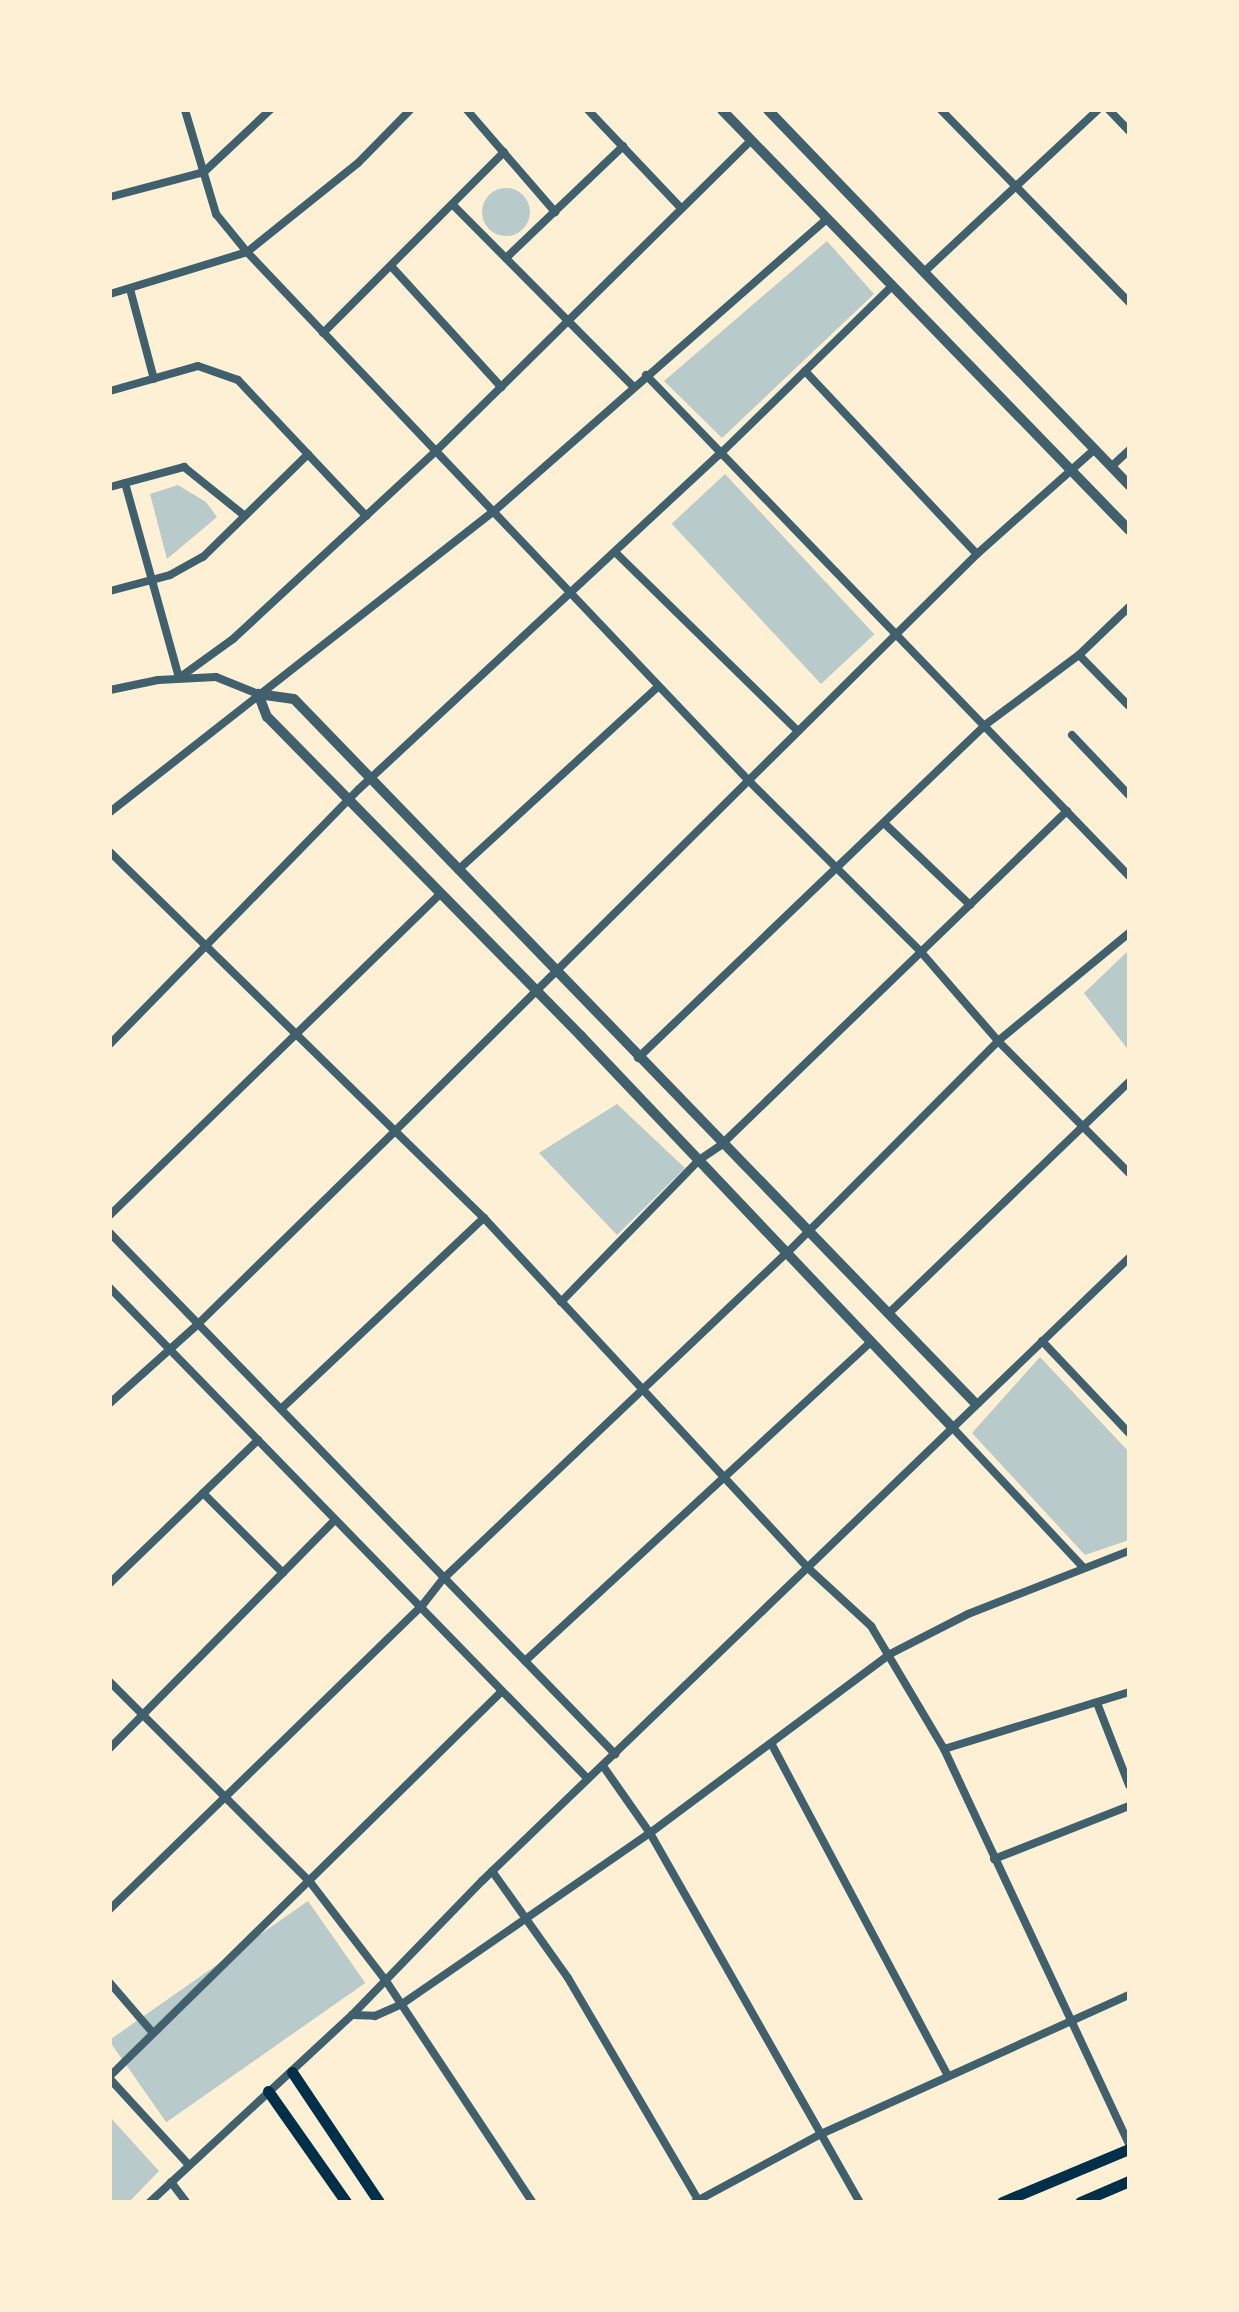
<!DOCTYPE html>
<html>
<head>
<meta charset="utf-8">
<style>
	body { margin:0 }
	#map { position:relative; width:1239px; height:2312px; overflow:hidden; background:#fdf0d5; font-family:Raleway,sans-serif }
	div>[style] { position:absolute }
	.green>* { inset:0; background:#b9caca; transform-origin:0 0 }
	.round { border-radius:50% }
	.minor>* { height:8px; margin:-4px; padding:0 4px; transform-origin:4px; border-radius:4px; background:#3f606c }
	.tertiary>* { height:10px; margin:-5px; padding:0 5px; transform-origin:5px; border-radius:5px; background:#3f606c }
	.secondary>* { height:11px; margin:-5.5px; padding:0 5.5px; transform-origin:5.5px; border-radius:5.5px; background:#003049 }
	span { translate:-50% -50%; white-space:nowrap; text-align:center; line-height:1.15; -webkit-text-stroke:10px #fdf0d5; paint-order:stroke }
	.frame { position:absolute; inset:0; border:112px solid #fdf0d5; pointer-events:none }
</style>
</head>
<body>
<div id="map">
	<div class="green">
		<div class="round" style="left:482px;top:188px;width:48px;height:48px"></div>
		<div style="clip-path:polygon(827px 241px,874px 294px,722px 438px,664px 381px)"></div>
		<div style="left:725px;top:474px;width:219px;height:73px;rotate:47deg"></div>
		<div style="clip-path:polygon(178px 485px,206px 502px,217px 517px,167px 559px,150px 494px)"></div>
		<div style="clip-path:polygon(1129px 950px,1129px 1051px,1084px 993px)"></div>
		<div style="clip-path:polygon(617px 1104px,685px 1168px,617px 1235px,539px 1153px)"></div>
		<div style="clip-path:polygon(1040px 1357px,1129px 1452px,1129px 1540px,1085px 1555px,972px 1433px)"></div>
		<div style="left:308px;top:1901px;width:100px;height:243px;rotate:55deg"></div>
		<div style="clip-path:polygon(110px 2117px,159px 2171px,129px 2202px,110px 2202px)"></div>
	</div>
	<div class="minor">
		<div style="left:185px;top:110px;width:109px;rotate:73.4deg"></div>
		<div style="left:216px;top:214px;width:49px;rotate:50.8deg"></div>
		<div style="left:247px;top:252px;width:729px;rotate:46.5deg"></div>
		<div style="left:749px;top:781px;width:243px;rotate:44.8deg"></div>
		<div style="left:921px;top:952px;width:118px;rotate:49.1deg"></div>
		<div style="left:998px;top:1041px;width:186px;rotate:45.2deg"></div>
		<div style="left:467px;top:110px;width:135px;rotate:49.2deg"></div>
		<div style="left:588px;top:110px;width:135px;rotate:46.5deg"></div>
		<div style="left:941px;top:110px;width:269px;rotate:45.6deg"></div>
		<div style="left:1109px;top:110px;width:29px;rotate:46deg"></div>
		<div style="left:110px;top:197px;width:97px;rotate:-14.9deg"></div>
		<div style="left:204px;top:172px;width:91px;rotate:-43.2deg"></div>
		<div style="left:453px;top:205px;width:257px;rotate:45.2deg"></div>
		<div style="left:506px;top:258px;width:162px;rotate:-43.7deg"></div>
		<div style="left:391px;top:266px;width:164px;rotate:47.7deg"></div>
		<div style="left:924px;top:272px;width:238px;rotate:-43deg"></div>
		<div style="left:130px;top:289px;width:93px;rotate:75.1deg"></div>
		<div style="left:110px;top:294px;width:143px;rotate:-17deg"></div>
		<div style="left:247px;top:252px;width:142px;rotate:-38.7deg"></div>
		<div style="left:358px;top:163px;width:74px;rotate:-45.5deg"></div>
		<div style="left:323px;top:333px;width:256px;rotate:-45deg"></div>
		<div style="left:805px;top:371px;width:251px;rotate:46.8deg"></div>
		<div style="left:646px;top:375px;width:696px;rotate:46.05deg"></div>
		<div style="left:110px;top:391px;width:91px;rotate:-15.9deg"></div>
		<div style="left:198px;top:366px;width:42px;rotate:19.3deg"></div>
		<div style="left:238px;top:380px;width:187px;rotate:46.7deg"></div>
		<div style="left:1112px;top:466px;width:23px;rotate:-43deg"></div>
		<div style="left:125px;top:483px;width:202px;rotate:74.5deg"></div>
		<div style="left:179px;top:678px;width:67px;rotate:-35.8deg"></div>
		<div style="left:233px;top:639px;width:275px;rotate:-42.8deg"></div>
		<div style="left:435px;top:452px;width:444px;rotate:-44.6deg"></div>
		<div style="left:110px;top:487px;width:77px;rotate:-15.1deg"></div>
		<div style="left:184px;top:467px;width:78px;rotate:38.8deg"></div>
		<div style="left:615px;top:552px;width:256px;rotate:44.4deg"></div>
		<div style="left:110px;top:591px;width:62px;rotate:-14.9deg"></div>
		<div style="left:170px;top:575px;width:38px;rotate:-29deg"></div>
		<div style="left:203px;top:557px;width:147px;rotate:-44.4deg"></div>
		<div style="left:1079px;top:655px;width:71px;rotate:45.6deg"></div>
		<div style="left:110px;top:690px;width:49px;rotate:-11.8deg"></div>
		<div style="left:158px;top:680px;width:58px;rotate:-3deg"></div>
		<div style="left:216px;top:677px;width:45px;rotate:22deg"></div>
		<div style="left:1072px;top:735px;width:83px;rotate:46.5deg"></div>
		<div style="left:110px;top:812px;width:485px;rotate:-38.1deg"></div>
		<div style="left:492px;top:513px;width:446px;rotate:-41.3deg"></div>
		<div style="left:884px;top:823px;width:119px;rotate:43.6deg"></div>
		<div style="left:110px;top:852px;width:523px;rotate:44.38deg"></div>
		<div style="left:484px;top:1218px;width:477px;rotate:47.2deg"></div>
		<div style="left:808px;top:1568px;width:86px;rotate:42.6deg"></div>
		<div style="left:871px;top:1626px;width:143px;rotate:59.3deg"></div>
		<div style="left:944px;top:1749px;width:436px;rotate:64.9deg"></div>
		<div style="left:458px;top:870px;width:271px;rotate:-42.5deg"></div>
		<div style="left:110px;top:1044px;width:356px;rotate:-45.7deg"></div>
		<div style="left:359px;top:789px;width:491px;rotate:-42.9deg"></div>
		<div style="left:719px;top:455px;width:242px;rotate:-44.3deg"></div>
		<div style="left:638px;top:1058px;width:481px;rotate:-43.8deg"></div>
		<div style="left:985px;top:725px;width:117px;rotate:-36.7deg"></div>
		<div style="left:1079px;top:655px;width:69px;rotate:-43.8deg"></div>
		<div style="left:110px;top:1215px;width:462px;rotate:-44.2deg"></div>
		<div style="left:110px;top:1233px;width:726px;rotate:45.89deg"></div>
		<div style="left:110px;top:1288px;width:685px;rotate:45.77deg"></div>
		<div style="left:561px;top:1302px;width:198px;rotate:-45.8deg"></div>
		<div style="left:699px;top:1160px;width:27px;rotate:-34deg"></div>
		<div style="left:721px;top:1145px;width:481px;rotate:-44deg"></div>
		<div style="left:888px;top:1314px;width:335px;rotate:-43.9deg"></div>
		<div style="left:1042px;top:1341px;width:127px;rotate:46.6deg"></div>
		<div style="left:110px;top:1403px;width:118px;rotate:-41.9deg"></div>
		<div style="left:198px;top:1324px;width:274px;rotate:-44.4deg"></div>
		<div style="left:394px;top:1132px;width:821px;rotate:-44.75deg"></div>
		<div style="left:977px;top:554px;width:158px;rotate:-41.7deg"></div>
		<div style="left:281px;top:1409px;width:279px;rotate:-43.3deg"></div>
		<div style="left:951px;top:1426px;width:192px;rotate:46.9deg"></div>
		<div style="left:203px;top:1493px;width:113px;rotate:45deg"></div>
		<div style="left:110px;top:1583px;width:206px;rotate:-44deg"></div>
		<div style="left:525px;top:1661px;width:471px;rotate:-42.7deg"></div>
		<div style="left:110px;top:1682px;width:283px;rotate:45deg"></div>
		<div style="left:310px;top:1882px;width:125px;rotate:52.5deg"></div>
		<div style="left:386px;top:1981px;width:265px;rotate:56.5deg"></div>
		<div style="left:1097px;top:1703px;width:88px;rotate:68.7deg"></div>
		<div style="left:771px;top:1743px;width:377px;rotate:62deg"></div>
		<div style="left:110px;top:1748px;width:320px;rotate:-45.4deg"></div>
		<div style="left:944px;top:1749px;width:194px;rotate:-17.1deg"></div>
		<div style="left:603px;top:1766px;width:82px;rotate:55deg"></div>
		<div style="left:650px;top:1833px;width:425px;rotate:60.4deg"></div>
		<div style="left:994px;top:1859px;width:145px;rotate:-21.4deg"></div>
		<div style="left:492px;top:1871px;width:131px;rotate:54.6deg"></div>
		<div style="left:568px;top:1978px;width:257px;rotate:59.6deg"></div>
		<div style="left:110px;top:1909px;width:434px;rotate:-44.2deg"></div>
		<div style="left:421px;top:1607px;width:37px;rotate:-52deg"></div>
		<div style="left:444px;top:1578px;width:473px;rotate:-43.5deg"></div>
		<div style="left:787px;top:1253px;width:299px;rotate:-45.1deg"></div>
		<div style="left:998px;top:1041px;width:170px;rotate:-39.5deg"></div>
		<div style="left:110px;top:1983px;width:66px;rotate:49.3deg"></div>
		<div style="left:352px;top:2015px;width:23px;rotate:2deg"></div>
		<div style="left:375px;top:2016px;width:30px;rotate:-24deg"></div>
		<div style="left:402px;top:2004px;width:301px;rotate:-34.6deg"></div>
		<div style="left:650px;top:1833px;width:299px;rotate:-36.7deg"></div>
		<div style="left:890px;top:1654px;width:88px;rotate:-27.1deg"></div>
		<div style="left:968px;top:1614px;width:173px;rotate:-21.4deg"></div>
		<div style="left:110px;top:2076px;width:549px;rotate:-44.48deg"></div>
		<div style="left:110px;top:2079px;width:114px;rotate:47.5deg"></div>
		<div style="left:171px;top:2182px;width:25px;rotate:53deg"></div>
		<div style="left:150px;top:2202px;width:275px;rotate:-42.8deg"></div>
		<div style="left:352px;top:2015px;width:187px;rotate:-45.9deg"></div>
		<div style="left:482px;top:1881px;width:898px;rotate:-43.92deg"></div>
		<div style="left:695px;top:2202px;width:143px;rotate:-28.4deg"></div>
		<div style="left:821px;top:2134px;width:338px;rotate:-24.3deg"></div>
	</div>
	<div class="tertiary">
		<div style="left:722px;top:110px;width:585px;rotate:45.9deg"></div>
		<div style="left:768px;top:110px;width:521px;rotate:46.09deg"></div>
		<div style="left:951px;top:1426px;width:538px;rotate:-133.49deg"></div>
		<div style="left:581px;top:1036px;width:448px;rotate:-134.5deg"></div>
		<div style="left:267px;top:717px;width:25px;rotate:-111deg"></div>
		<div style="left:258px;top:694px;width:36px;rotate:8deg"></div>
		<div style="left:294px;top:699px;width:979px;rotate:45.95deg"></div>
	</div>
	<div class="secondary">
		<div style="left:292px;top:2072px;width:156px;rotate:56.2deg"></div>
		<div style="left:268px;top:2091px;width:136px;rotate:54.9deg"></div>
		<div style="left:1002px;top:2202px;width:138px;rotate:-22.7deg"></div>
		<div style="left:1080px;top:2202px;width:53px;rotate:-23.2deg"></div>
	</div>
	<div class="frame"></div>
</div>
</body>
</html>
